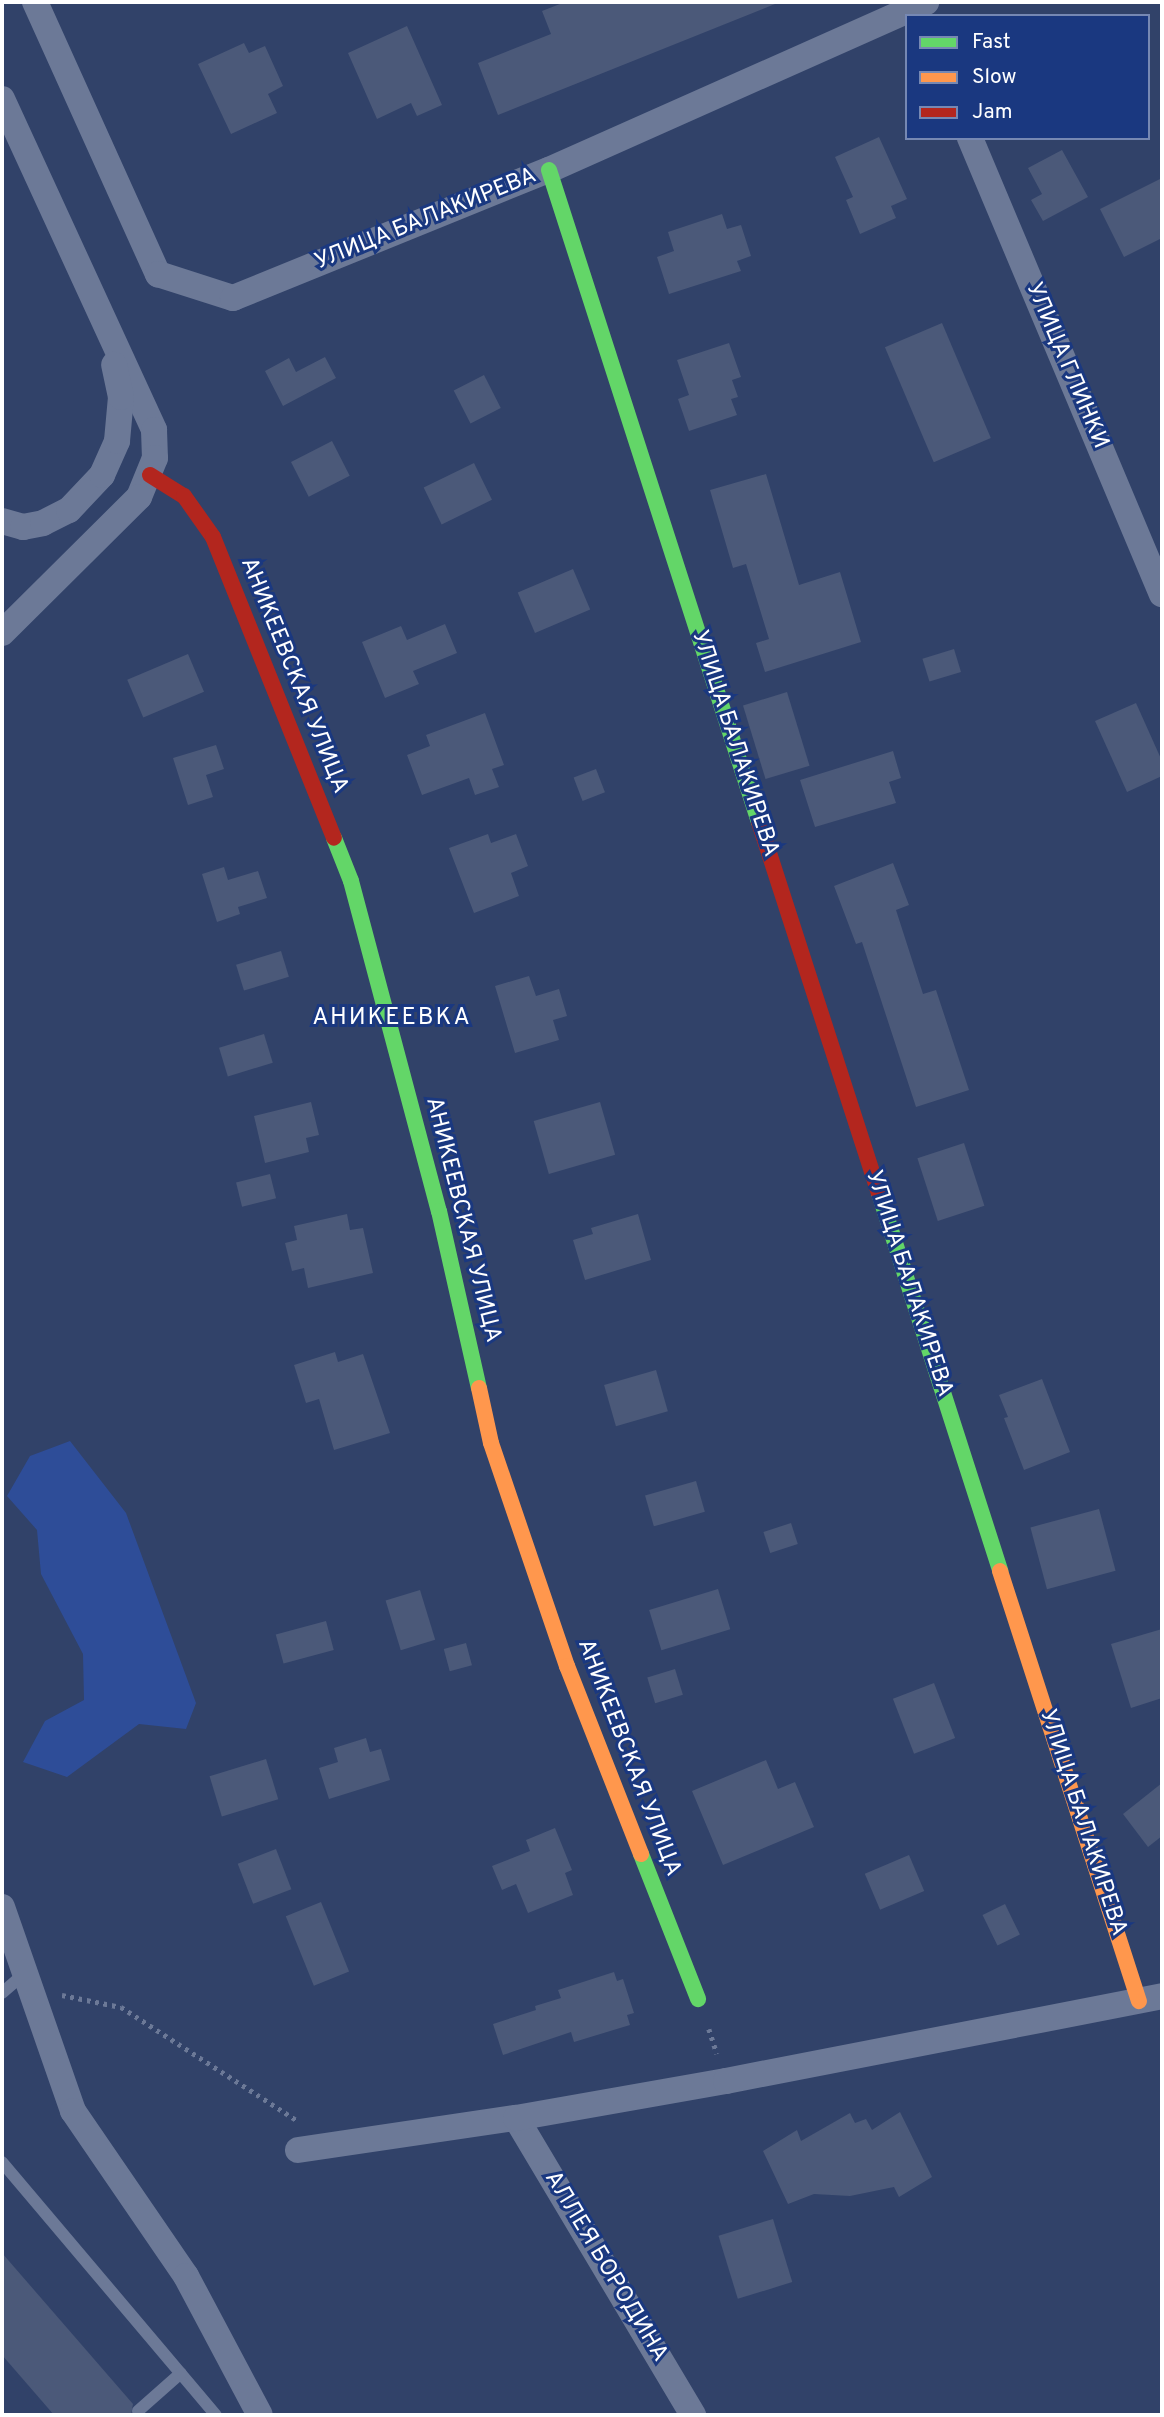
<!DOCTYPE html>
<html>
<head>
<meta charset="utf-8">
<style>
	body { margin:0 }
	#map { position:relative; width:1164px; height:2417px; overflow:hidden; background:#314269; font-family:Overpass,sans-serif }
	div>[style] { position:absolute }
	.green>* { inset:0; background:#2e4d98 }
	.building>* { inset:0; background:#4b5979; transform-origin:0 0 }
	.path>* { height:4.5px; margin-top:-2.25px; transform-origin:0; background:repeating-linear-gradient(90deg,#6c7997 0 3.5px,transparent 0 8.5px) }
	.lane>* { height:12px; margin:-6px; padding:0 6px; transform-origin:6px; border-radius:6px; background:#6c7997 }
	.street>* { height:26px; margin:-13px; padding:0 13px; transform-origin:13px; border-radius:13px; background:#6c7997 }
	.fast>* { height:16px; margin:-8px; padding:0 8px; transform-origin:8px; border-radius:8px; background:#63d668 }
	.slow>* { height:16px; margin:-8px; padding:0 8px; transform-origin:8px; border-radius:8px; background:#ff974d }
	.jam>* { height:16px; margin:-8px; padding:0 8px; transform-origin:8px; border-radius:8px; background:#b3261e }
	span { translate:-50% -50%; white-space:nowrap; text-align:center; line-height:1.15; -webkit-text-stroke:6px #1a3880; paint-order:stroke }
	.street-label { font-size:23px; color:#fff }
	.neighbourhood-label { font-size:24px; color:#fff; letter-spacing:2px }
	.frame { position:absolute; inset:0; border:4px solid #fff; pointer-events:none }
	.legend { position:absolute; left:905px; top:14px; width:245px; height:126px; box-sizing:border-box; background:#1a3880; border:2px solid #7688b3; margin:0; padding:9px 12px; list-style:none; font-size:21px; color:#fff }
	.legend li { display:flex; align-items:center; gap:14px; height:35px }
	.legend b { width:35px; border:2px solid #7688b3 }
</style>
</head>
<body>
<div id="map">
	<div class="green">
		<div style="clip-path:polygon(70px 1441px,126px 1513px,196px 1703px,186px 1729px,139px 1724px,67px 1777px,23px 1762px,45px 1721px,84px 1700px,83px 1654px,41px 1574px,37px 1530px,7px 1496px,30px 1456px)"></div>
	</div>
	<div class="building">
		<div style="clip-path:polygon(565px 2px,780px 2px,498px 115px,478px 63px,551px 34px,542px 11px)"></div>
		<div style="clip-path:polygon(407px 26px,442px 105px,417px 116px,411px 103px,377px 119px,348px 53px)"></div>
		<div style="clip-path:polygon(244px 43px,249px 53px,265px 46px,283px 86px,268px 94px,277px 113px,231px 134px,198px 64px)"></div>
		<div style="clip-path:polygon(879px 137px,907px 199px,891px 206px,896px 218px,860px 234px,846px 200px,853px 197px,835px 157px)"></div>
		<div style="clip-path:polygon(1062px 150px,1088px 197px,1043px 221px,1031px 200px,1042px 194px,1028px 168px)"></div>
		<div style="clip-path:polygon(1162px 178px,1162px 238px,1124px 257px,1100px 209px)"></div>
		<div style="clip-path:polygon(722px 214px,727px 229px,741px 225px,751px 256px,737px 261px,741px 271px,669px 294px,657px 257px,674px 251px,668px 232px)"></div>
		<div style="left:942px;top:323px;width:125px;height:62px;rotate:67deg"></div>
		<div style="clip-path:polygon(729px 343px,741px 377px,732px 380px,738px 397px,731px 399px,737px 415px,689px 431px,678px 399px,689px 395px,677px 360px)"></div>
		<div style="clip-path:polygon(325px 357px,336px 378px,283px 406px,265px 371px,289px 358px,296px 372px)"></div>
		<div style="left:484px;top:375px;width:37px;height:34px;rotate:63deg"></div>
		<div style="left:332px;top:441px;width:39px;height:46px;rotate:63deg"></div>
		<div style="left:474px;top:463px;width:41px;height:56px;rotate:64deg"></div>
		<div style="clip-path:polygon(766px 474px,799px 585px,840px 572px,861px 642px,765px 672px,756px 643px,769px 639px,746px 564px,733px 568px,710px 490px)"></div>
		<div style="left:573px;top:569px;width:44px;height:60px;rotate:67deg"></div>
		<div style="clip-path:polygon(445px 624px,457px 653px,413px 671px,419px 684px,385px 698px,362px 642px,401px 626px,407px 640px)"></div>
		<div style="left:954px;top:649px;width:24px;height:33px;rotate:73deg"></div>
		<div style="left:188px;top:654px;width:41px;height:66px;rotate:67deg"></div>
		<div style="left:787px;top:692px;width:77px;height:46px;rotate:73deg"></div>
		<div style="clip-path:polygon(1136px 703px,1162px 761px,1162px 776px,1127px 792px,1095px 721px)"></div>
		<div style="clip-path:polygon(485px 713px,504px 765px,492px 769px,499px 787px,475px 795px,469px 778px,422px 795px,407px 755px,430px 746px,426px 735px)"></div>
		<div style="clip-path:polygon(216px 745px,224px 769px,206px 775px,213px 797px,188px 805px,173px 758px)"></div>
		<div style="clip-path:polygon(893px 751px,901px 778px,889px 782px,896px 803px,815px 827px,800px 780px)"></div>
		<div style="left:596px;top:769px;width:25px;height:24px;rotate:69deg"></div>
		<div style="clip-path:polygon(488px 834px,491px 843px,516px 834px,528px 866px,511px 873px,519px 896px,474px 913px,449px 848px)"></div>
		<div style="clip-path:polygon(893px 863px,909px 905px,896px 910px,923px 994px,936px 990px,969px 1090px,916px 1107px,862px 942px,856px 944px,834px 886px)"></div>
		<div style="clip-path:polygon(224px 867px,228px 880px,258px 871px,267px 898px,238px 907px,240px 914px,217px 922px,202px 874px)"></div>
		<div style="left:281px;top:951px;width:27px;height:47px;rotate:73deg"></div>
		<div style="clip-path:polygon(529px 976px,536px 996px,559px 989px,567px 1016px,553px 1020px,559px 1040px,515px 1053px,495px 986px)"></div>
		<div style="left:264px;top:1034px;width:30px;height:47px;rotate:73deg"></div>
		<div style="clip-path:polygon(311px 1102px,319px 1135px,306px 1138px,309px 1152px,265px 1163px,254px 1116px)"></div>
		<div style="left:600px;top:1102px;width:55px;height:69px;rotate:74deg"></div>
		<div style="left:964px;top:1143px;width:66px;height:49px;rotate:72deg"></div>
		<div style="left:270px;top:1174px;width:25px;height:35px;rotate:76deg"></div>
		<div style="clip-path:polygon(347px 1214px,350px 1230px,363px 1228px,373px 1273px,308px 1288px,304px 1268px,292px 1271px,285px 1243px,297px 1240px,294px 1226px)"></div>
		<div style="clip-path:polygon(638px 1214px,651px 1260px,585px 1280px,573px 1240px,593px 1234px,591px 1228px)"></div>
		<div style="clip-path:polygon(335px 1352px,338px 1362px,363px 1354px,390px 1433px,334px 1450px,319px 1399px,306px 1403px,294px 1365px)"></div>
		<div style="left:656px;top:1370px;width:43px;height:54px;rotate:74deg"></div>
		<div style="clip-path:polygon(1042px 1379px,1070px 1452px,1024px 1470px,1004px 1418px,1008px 1417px,999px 1395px)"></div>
		<div style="left:696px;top:1481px;width:32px;height:53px;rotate:74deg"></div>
		<div style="left:1099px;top:1509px;width:64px;height:71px;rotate:75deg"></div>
		<div style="left:791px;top:1523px;width:22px;height:29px;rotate:72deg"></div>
		<div style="left:718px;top:1589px;width:42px;height:72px;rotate:73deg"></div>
		<div style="left:420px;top:1590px;width:52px;height:36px;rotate:73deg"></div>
		<div style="left:326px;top:1621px;width:30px;height:52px;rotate:75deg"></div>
		<div style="clip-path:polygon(1162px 1629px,1162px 1698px,1131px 1708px,1111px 1644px)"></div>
		<div style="left:466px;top:1643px;width:23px;height:23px;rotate:75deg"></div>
		<div style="left:675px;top:1669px;width:27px;height:29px;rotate:73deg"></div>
		<div style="left:934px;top:1683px;width:59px;height:44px;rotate:69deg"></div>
		<div style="clip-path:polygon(366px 1738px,370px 1752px,381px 1749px,390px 1780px,329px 1799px,319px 1768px,338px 1762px,334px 1748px)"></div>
		<div style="left:266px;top:1759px;width:42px;height:59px;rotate:73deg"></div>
		<div style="clip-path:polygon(766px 1760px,778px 1789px,795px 1782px,814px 1827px,723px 1865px,692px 1791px)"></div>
		<div style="clip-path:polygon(1162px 1783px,1162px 1836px,1148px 1847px,1123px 1814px)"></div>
		<div style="clip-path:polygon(555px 1828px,572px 1870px,565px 1873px,573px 1895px,528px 1913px,516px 1884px,502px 1890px,492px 1866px,530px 1851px,526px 1840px)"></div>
		<div style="left:276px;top:1849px;width:43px;height:41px;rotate:69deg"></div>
		<div style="left:909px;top:1855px;width:39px;height:48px;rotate:67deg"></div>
		<div style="left:321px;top:1902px;width:75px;height:38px;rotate:68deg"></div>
		<div style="left:1005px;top:1904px;width:34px;height:25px;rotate:64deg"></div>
		<div style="clip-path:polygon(614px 1972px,617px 1981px,623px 1979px,634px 2013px,627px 2015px,630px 2025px,574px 2042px,571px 2032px,503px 2055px,493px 2024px,536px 2010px,535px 2006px,561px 1998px,558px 1990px)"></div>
		<div style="clip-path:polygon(900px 2112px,932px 2177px,899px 2197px,894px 2187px,850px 2196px,814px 2194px,788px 2204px,763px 2151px,797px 2130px,801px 2141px,850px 2113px,855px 2123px,866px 2119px,872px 2130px)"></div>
		<div style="left:773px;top:2219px;width:66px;height:57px;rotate:73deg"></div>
		<div style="clip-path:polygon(2px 2253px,133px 2404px,131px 2415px,54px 2415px,2px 2355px)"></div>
	</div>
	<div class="path">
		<div style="left:62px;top:1995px;width:60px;rotate:11.5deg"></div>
		<div style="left:121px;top:2007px;width:211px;rotate:32.8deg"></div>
		<div style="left:709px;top:2029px;width:26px;rotate:72deg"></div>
	</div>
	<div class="lane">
		<div style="left:2px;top:1993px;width:28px;rotate:-41deg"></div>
		<div style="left:2px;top:2162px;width:331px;rotate:49.8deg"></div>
		<div style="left:138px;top:2411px;width:57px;rotate:-41.5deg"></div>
	</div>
	<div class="street">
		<div style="left:35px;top:2px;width:299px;rotate:65.7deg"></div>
		<div style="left:158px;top:274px;width:79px;rotate:17.7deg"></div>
		<div style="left:233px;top:298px;width:341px;rotate:-22.1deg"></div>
		<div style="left:549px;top:170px;width:413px;rotate:-24deg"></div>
		<div style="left:2px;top:99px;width:364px;rotate:65.3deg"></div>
		<div style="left:154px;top:430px;width:28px;rotate:88deg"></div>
		<div style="left:155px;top:458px;width:42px;rotate:112.3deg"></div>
		<div style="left:139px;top:497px;width:193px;rotate:135.2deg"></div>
		<div style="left:970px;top:138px;width:495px;rotate:67.2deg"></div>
		<div style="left:2px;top:521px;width:22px;rotate:16deg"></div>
		<div style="left:23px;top:527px;width:20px;rotate:-11deg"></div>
		<div style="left:43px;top:523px;width:29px;rotate:-27deg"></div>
		<div style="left:69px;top:510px;width:48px;rotate:-46.7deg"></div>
		<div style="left:102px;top:475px;width:37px;rotate:-66deg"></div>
		<div style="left:117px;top:441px;width:44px;rotate:-84.8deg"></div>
		<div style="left:121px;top:397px;width:33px;rotate:-102deg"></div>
		<div style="left:2px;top:1907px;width:216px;rotate:70.8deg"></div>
		<div style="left:73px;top:2111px;width:200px;rotate:55.6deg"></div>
		<div style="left:186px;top:2276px;width:157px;rotate:62deg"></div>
		<div style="left:516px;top:2118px;width:346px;rotate:59.2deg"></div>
		<div style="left:298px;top:2150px;width:220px;rotate:-8.4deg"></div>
		<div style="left:516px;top:2118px;width:213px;rotate:-10deg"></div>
		<div style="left:726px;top:2081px;width:444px;rotate:-11deg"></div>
	</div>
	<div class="fast">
		<div style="left:549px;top:170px;width:685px;rotate:72.15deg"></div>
		<div style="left:334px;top:838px;width:46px;rotate:68.4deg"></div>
		<div style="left:351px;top:881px;width:342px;rotate:75.1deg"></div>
		<div style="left:439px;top:1211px;width:181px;rotate:77.3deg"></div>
		<div style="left:879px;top:1193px;width:397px;rotate:72.2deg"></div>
		<div style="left:641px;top:1854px;width:156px;rotate:68.5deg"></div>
	</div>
	<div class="slow">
		<div style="left:479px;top:1388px;width:56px;rotate:77.7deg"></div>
		<div style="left:491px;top:1443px;width:236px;rotate:71.2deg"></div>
		<div style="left:567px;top:1666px;width:202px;rotate:68.5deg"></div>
		<div style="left:1000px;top:1571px;width:452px;rotate:72.1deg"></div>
	</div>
	<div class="jam">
		<div style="left:150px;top:475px;width:40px;rotate:32deg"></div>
		<div style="left:184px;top:496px;width:50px;rotate:54.7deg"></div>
		<div style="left:213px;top:537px;width:324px;rotate:68.1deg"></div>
		<div style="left:759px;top:822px;width:390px;rotate:72.1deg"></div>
	</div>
	<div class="street-label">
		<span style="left:426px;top:220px;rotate:-22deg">УЛИЦА БАЛАКИРЕВА</span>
		<span style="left:1066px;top:366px;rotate:67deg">УЛИЦА ГЛИНКИ</span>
		<span style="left:293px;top:676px;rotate:68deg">АНИКЕЕВСКАЯ УЛИЦА</span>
		<span style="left:734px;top:744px;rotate:72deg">УЛИЦА БАЛАКИРЕВА</span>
		<span style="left:462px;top:1220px;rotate:76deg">АНИКЕЕВСКАЯ УЛИЦА</span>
		<span style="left:908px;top:1284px;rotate:72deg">УЛИЦА БАЛАКИРЕВА</span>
		<span style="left:628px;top:1758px;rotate:69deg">АНИКЕЕВСКАЯ УЛИЦА</span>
		<span style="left:1082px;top:1823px;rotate:72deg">УЛИЦА БАЛАКИРЕВА</span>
		<span style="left:605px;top:2267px;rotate:59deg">АЛЛЕЯ БОРОДИНА</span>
	</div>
	<div class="neighbourhood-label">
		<span style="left:392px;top:1019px">АНИКЕЕВКА</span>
	</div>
	<div class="frame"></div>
	<ul class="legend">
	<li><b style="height:9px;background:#63d668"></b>Fast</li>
	<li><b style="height:9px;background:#ff974d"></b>Slow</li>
	<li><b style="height:9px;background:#b3261e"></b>Jam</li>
	</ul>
</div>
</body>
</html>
